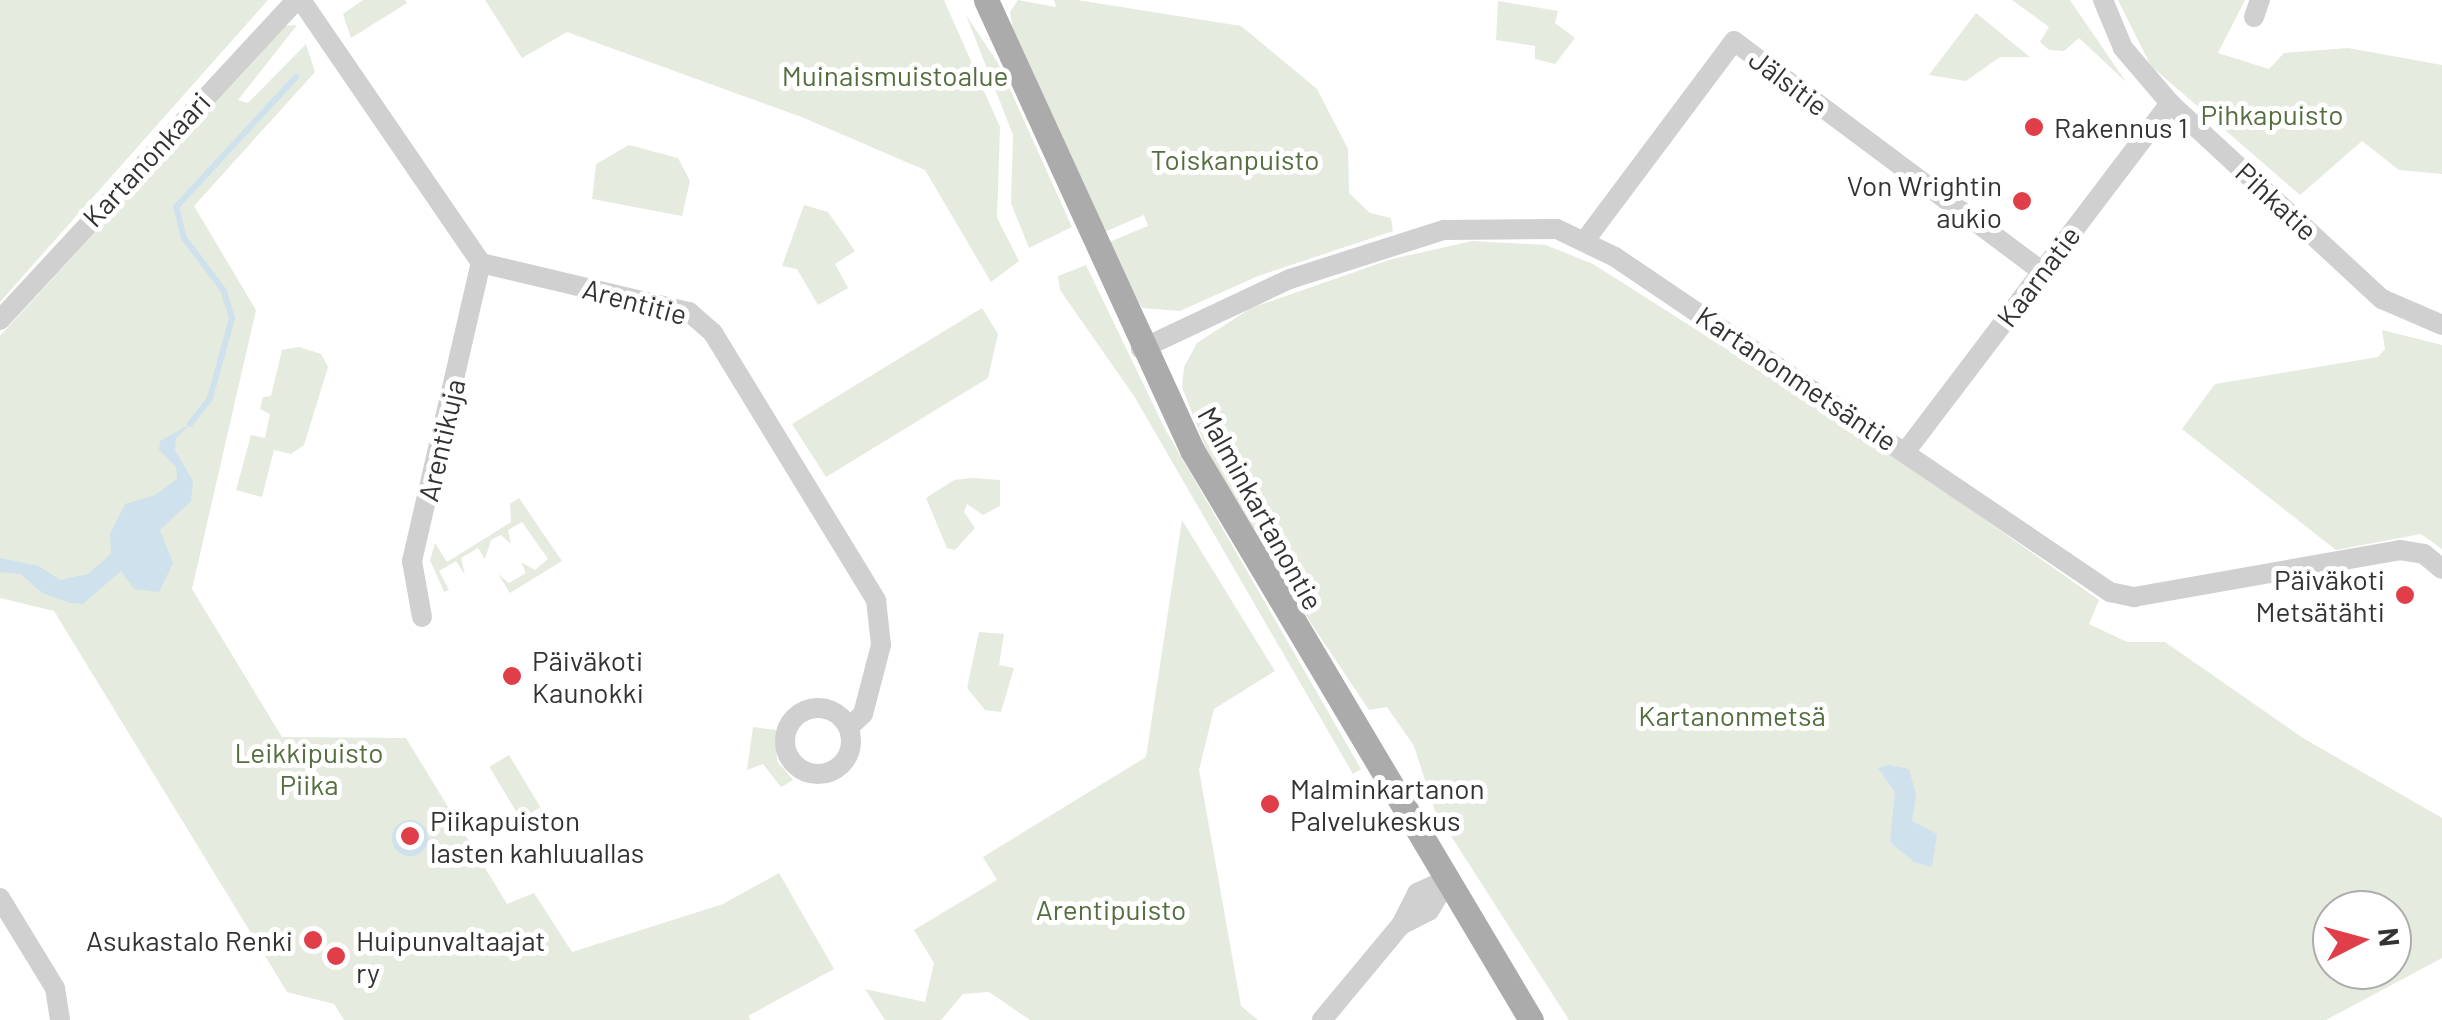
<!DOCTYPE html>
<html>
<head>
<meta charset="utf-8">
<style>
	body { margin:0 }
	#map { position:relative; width:2442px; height:1020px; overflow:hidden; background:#fff; font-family:Barlow,sans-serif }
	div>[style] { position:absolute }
	.green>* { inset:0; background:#e5ebdf; transform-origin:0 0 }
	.water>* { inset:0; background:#cfe1ed }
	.round { border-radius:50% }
	.stream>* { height:6px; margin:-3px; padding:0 3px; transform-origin:3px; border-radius:3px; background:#cfe1ed }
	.minor>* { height:20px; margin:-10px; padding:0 10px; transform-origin:10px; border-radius:10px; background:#d0d0d0 }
	.minor>.ring { margin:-10px; padding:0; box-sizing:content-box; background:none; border:20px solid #d0d0d0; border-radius:50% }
	.major>* { height:25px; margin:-12.5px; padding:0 12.5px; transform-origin:12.5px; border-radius:12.5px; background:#ababab }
	.dots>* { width:28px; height:28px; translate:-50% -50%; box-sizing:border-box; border:5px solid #fff; border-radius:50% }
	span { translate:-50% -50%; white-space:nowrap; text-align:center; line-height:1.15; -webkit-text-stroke:10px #fff; paint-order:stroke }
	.park-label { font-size:28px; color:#556e40 }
	.street-label { font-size:28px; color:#333 }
	.poi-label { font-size:28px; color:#333 }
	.left { translate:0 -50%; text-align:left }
	.right { translate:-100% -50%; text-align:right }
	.north { position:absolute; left:2312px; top:890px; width:100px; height:100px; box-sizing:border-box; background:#fff; border:2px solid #adadad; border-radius:50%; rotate:84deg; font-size:28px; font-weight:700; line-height:40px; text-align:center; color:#333 }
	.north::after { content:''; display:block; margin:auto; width:35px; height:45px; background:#e03e48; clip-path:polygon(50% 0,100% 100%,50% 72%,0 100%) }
</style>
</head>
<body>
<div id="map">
	<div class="green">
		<div style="clip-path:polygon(0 0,268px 0,0 302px)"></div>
		<div style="clip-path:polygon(363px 0,405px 0,407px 3px,351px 38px,343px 14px)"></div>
		<div style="clip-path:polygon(485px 0,944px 0,1000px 127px,997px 218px,1019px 261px,991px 282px,925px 170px,804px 118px,567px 32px,522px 58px)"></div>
		<div style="clip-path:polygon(1018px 0,1056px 7px,1054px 0,1077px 0,1241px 26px,1317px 89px,1348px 149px,1349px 193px,1370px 213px,1391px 218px,1393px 231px,1258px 276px,1180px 311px,1142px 308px,1107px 243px,1148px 226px,1144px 215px,1100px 234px,1016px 45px,1010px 12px)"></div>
		<div style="clip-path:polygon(2012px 0,2070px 0,2126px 82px,2079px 38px,2064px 51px,2049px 50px,2040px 42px,2049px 27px)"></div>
		<div style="clip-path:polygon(2118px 0,2245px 0,2218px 53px,2269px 69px,2284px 53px,2348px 48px,2442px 65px,2442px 174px,2399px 170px,2362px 141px,2300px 195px,2151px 66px)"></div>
		<div style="clip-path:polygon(1498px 1px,1558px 11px,1555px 23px,1575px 38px,1555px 64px,1535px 59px,1535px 46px,1496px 40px)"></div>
		<div style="clip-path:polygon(1976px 13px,2030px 57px,2000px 57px,1966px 81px,1929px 75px)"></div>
		<div style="clip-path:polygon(966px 15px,998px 63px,1072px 227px,1029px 248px,1011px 203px,1013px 135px)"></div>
		<div style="clip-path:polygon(297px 25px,238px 100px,248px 103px,306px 44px,315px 72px,194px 206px,256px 310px,192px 589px,282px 737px,406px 738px,507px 904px,534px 893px,572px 952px,723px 904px,779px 873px,834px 969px,748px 1016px,751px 1020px,344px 1020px,334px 1004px,287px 992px,54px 611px,0 598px,0 336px,284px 26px)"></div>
		<div style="clip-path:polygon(629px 145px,678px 158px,690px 181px,682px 216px,592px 199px,596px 164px)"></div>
		<div style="clip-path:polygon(804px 205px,828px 212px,855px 251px,835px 264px,848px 288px,818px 305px,797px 269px,782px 266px)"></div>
		<div style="clip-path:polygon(evenodd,1472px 241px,1546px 245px,1593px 264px,1883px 448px,2099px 600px,2089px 624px,2127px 642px,2165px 642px,2303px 738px,2442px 818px,2442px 958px,2326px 1020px,1569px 1020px,1435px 811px,1414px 746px,1387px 707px,1369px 710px,1266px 556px,1205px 446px,1182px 387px,1184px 367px,1197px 343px,1251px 308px,1392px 259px,1472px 241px,2332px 910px,2392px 910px,2392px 970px,2332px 970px,2332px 910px)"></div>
		<div style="clip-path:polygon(1086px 265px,1164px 427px,1361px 769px,1353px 774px,1134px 396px,1060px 290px,1058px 276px)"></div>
		<div style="clip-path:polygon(982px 308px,998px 334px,988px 378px,826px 477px,792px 424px)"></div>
		<div style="clip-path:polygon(2382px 330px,2442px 345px,2442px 549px,2421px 534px,2336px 550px,2182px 429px,2215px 384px,2378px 357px,2385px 349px)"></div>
		<div style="clip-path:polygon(299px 347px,321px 354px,328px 367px,304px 445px,291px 454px,274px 450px,262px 497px,236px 490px,251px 435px,265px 438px,270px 414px,260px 409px,263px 397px,271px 396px,282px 350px)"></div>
		<div style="clip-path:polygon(973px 478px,1000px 480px,1000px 506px,983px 515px,967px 504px,964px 512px,975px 528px,955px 550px,947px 548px,926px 498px,954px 480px)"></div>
		<div style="clip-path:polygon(519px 498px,562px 561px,510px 593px,498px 574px,509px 583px,526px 573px,521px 562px,535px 570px,548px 559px,522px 522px,508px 530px,511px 544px,501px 535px,491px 540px,485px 559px,478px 548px,461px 558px,465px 575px,456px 561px,439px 571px,449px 590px,444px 592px,430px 560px,435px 543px,447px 562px,511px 522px,510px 504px)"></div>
		<div style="clip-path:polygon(1182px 520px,1275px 671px,1214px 709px,1199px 770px,1241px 1006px,1258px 1020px,1030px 1020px,989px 992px,963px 994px,941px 1020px,885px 1020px,865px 989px,925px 1002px,934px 963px,914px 930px,997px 880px,983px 857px,1146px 757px)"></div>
		<div style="clip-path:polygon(979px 632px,1004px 634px,999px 665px,1014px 668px,1001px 712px,985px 710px,967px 688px)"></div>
		<div style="clip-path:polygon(753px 727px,776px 730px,777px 761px,793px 780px,781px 787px,763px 764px,747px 770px)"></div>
		<div style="left:509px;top:755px;width:61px;height:23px;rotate:59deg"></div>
	</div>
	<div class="water">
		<div style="clip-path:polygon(190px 424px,176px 438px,175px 450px,193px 481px,191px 501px,160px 530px,173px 563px,159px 592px,134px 589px,121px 571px,83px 604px,70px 603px,42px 593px,21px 574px,0 572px,0 558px,39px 566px,60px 580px,88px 574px,111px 554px,110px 534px,125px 504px,155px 495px,177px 479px,176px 467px,159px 450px,160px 441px)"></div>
		<div style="clip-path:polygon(1889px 765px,1909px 769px,1916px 794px,1912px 821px,1937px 834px,1932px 867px,1914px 862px,1890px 842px,1895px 792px,1878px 768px)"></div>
		<div class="round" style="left:392px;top:820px;width:36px;height:36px"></div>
	</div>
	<div class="stream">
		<div style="left:190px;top:424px;width:33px;rotate:-52deg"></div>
		<div style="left:210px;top:398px;width:83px;rotate:-74.6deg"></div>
		<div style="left:232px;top:318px;width:28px;rotate:-107deg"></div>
		<div style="left:224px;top:291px;width:66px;rotate:-127deg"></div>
		<div style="left:184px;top:238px;width:32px;rotate:-104deg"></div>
		<div style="left:176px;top:207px;width:177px;rotate:-47.3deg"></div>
	</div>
	<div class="minor">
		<div style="left:301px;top:0;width:319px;rotate:55.6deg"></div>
		<div style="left:481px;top:263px;width:214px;rotate:13.3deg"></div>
		<div style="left:689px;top:312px;width:32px;rotate:41deg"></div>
		<div style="left:713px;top:333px;width:313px;rotate:58.6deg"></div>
		<div style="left:876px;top:600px;width:45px;rotate:83.7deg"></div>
		<div style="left:881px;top:645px;width:71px;rotate:104.6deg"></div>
		<div style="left:863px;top:714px;width:19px;rotate:137deg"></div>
		<div style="left:2103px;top:0;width:52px;rotate:67.4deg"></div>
		<div style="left:2123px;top:48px;width:72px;rotate:49.5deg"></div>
		<div style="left:2170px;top:103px;width:289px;rotate:42.8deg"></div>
		<div style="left:2382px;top:299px;width:65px;rotate:23.4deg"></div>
		<div style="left:2254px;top:17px;width:18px;rotate:-71deg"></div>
		<div style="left:1586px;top:239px;width:247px;rotate:-53.2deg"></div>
		<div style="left:1734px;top:41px;width:384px;rotate:36.8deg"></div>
		<div style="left:0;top:320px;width:436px;rotate:-47.2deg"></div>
		<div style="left:1141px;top:349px;width:165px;rotate:-25.2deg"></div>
		<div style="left:1290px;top:279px;width:162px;rotate:-17.7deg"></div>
		<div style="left:1444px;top:230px;width:113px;rotate:-0.5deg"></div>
		<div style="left:1557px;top:229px;width:64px;rotate:25.8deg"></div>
		<div style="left:1615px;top:257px;width:598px;rotate:34.09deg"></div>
		<div style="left:2110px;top:592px;width:25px;rotate:12deg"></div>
		<div style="left:2134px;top:597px;width:270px;rotate:-10deg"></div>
		<div style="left:2400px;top:550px;width:24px;rotate:9deg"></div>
		<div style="left:2424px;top:554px;width:23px;rotate:40deg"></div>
		<div style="left:1906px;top:451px;width:437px;rotate:-52.8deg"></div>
		<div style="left:422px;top:617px;width:57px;rotate:-100.1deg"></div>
		<div style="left:412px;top:561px;width:306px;rotate:-77deg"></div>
		<div class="ring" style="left:785px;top:708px;width:46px;height:46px"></div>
		<div style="left:0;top:898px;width:105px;rotate:58.6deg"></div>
		<div style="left:55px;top:988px;width:32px;rotate:81deg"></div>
		<div style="left:1401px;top:925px;width:36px;rotate:-63deg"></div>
		<div style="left:1417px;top:893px;width:34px;rotate:-24deg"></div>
		<div style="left:1322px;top:1020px;width:124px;rotate:-50.3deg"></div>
		<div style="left:1401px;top:925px;width:31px;rotate:-27deg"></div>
		<div style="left:1429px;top:911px;width:37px;rotate:-59deg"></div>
	</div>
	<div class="major">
		<div style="left:986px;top:0;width:495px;rotate:65.4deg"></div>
		<div style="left:1192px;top:450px;width:663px;rotate:59.26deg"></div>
	</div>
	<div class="dots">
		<div style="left:2034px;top:127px;background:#e03e48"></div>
		<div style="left:2022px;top:201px;background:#e03e48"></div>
		<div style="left:2405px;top:595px;background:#e03e48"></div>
		<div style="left:512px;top:676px;background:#e03e48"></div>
		<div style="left:1270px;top:804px;background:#e03e48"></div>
		<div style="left:410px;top:836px;background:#e03e48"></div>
		<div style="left:313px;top:940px;background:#e03e48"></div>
		<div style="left:336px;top:956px;background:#e03e48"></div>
	</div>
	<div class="park-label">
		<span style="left:895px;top:75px">Muinaismuistoalue</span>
		<span style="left:2272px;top:114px">Pihkapuisto</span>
		<span style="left:1235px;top:159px">Toiskanpuisto</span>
		<span style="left:1732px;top:715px">Kartanonmetsä</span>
		<span style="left:309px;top:768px">Leikkipuisto<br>Piika</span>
		<span style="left:1111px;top:909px">Arentipuisto</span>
	</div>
	<div class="street-label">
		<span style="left:1789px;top:82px;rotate:37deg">Jälsitie</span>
		<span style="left:146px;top:159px;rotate:-47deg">Kartanonkaari</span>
		<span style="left:2277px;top:201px;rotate:43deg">Pihkatie</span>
		<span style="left:2038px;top:276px;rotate:-53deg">Kaarnatie</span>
		<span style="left:635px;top:301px;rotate:15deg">Arentitie</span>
		<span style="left:1797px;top:378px;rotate:34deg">Kartanonmetsäntie</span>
		<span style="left:441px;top:440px;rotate:-77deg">Arentikuja</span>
		<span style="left:1261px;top:508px;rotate:61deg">Malminkartanontie</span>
	</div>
	<div class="poi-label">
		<span class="left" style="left:2054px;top:127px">Rakennus 1</span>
		<span class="right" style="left:2002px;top:201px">Von Wrightin<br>aukio</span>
		<span class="right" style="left:2385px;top:595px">Päiväkoti<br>Metsätähti</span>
		<span class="left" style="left:532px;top:676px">Päiväkoti<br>Kaunokki</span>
		<span class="left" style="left:1290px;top:804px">Malminkartanon<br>Palvelukeskus</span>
		<span class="left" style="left:430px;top:836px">Piikapuiston<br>lasten kahluuallas</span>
		<span class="right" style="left:293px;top:940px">Asukastalo Renki</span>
		<span class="left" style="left:356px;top:956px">Huipunvaltaajat<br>ry</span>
	</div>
	<div class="north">N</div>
</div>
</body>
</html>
